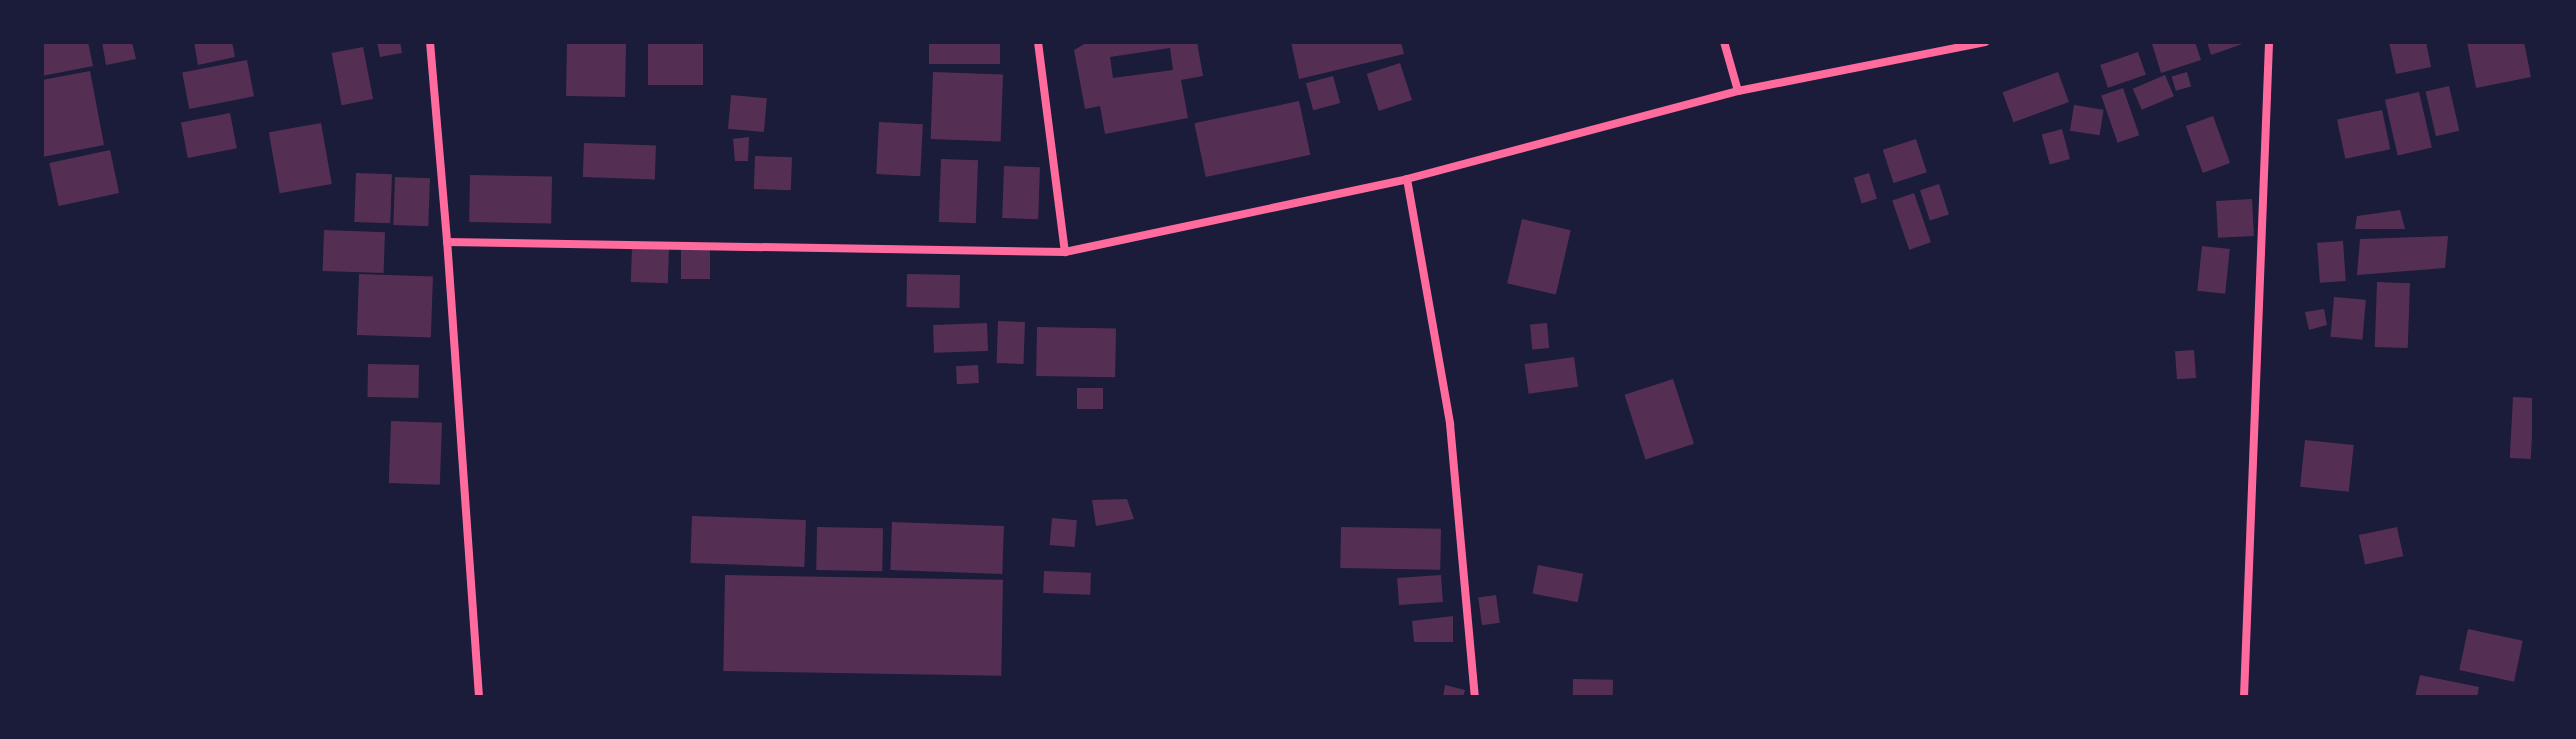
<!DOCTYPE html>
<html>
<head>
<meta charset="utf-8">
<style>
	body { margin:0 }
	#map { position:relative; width:2576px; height:739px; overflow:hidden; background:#1b1b3a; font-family:Cabin,sans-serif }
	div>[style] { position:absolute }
	.building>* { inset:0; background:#542f53; transform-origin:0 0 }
	.minor>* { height:8px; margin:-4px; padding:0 4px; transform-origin:4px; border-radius:4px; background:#ff6b9d }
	span { translate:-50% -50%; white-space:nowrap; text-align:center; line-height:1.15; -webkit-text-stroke:6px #1b1b3a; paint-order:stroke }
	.frame { position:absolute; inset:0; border:44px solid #1b1b3a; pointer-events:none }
</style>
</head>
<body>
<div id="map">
	<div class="building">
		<div style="clip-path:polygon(42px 42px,88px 42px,93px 66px,42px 76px)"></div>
		<div style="clip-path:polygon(102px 42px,132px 42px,136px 59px,106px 65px)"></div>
		<div style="clip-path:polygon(194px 42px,232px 42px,235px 57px,198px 65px)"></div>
		<div style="clip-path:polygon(377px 42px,400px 42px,402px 53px,380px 57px)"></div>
		<div style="left:567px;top:42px;width:59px;height:54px;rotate:1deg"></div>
		<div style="left:648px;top:42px;width:55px;height:43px"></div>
		<div style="left:929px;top:42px;width:71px;height:22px"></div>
		<div style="clip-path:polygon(evenodd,1088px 42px,1197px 42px,1203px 76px,1181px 80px,1188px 118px,1105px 134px,1100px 106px,1085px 109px,1074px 50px,1088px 42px,1170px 48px,1173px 70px,1113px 78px,1110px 57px,1170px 48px)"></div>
		<div style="clip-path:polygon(1291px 42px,1401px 42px,1404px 54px,1299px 79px)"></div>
		<div style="clip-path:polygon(2195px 42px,2201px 60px,2161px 73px,2152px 44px)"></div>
		<div style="clip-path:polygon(2207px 42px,2248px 42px,2211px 55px)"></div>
		<div style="clip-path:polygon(2389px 42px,2426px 42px,2431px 67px,2396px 74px)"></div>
		<div style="clip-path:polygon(2467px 42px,2524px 42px,2531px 77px,2476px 88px)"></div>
		<div style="left:363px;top:47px;width:53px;height:32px;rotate:79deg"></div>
		<div style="left:2138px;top:52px;width:24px;height:40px;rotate:71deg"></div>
		<div style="left:247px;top:60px;width:37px;height:66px;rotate:79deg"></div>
		<div style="left:1400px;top:63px;width:39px;height:35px;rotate:72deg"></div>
		<div style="clip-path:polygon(90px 71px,104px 145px,42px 157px,42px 80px)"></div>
		<div style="left:933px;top:72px;width:70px;height:67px;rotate:2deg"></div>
		<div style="left:2058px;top:72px;width:32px;height:59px;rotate:70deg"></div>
		<div style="left:2187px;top:72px;width:15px;height:16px;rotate:74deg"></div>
		<div style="left:2165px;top:75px;width:23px;height:35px;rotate:67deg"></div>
		<div style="left:1333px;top:76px;width:28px;height:28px;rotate:75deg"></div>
		<div style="left:2449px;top:86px;width:46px;height:24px;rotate:77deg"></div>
		<div style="left:2123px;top:88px;width:50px;height:23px;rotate:71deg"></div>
		<div style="left:2419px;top:92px;width:57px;height:35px;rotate:77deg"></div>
		<div style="left:731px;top:95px;width:36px;height:34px;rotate:5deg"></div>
		<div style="left:1299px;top:101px;width:55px;height:107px;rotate:78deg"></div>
		<div style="left:2074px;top:105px;width:30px;height:26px;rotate:9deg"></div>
		<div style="left:2382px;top:110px;width:40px;height:46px;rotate:78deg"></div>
		<div style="left:230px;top:113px;width:36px;height:50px;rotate:79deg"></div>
		<div style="left:2213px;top:116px;width:50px;height:29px;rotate:70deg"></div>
		<div style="left:879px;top:122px;width:44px;height:52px;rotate:3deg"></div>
		<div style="left:321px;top:123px;width:62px;height:53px;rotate:80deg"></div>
		<div style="left:2062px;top:129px;width:31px;height:21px;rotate:75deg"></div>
		<div style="clip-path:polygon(749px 137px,748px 161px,735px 161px,733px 139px)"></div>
		<div style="left:1916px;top:139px;width:35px;height:35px;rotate:72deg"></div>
		<div style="left:584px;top:143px;width:72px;height:34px;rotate:2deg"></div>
		<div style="left:110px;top:150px;width:44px;height:62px;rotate:78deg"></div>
		<div style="left:755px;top:156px;width:37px;height:33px;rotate:2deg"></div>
		<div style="left:941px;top:159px;width:37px;height:63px;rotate:2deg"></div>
		<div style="left:1004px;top:166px;width:36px;height:52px;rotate:2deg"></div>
		<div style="left:356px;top:173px;width:36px;height:49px;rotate:2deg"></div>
		<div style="left:1869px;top:173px;width:27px;height:16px;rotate:73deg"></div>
		<div style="left:470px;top:175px;width:82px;height:47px;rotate:1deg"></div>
		<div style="left:395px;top:177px;width:35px;height:48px;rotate:2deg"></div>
		<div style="left:1939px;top:184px;width:32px;height:20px;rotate:72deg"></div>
		<div style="left:1914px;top:193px;width:52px;height:23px;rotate:71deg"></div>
		<div style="left:2252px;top:199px;width:37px;height:36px;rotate:87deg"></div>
		<div style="clip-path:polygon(2400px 210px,2405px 229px,2355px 229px,2357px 216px)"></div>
		<div style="left:1522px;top:219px;width:50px;height:66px;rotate:13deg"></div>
		<div style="left:324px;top:230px;width:61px;height:41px;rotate:2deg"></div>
		<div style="clip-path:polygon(2448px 236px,2445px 268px,2357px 275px,2360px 239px)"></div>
		<div style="left:2343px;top:241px;width:40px;height:26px;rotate:86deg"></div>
		<div style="left:681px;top:246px;width:29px;height:33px"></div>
		<div style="left:2202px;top:246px;width:28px;height:45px;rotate:6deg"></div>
		<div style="left:632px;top:248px;width:37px;height:34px;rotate:2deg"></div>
		<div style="left:359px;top:274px;width:74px;height:61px;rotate:2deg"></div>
		<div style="left:907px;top:274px;width:53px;height:33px;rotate:1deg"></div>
		<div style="left:2377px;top:282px;width:33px;height:65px;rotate:2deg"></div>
		<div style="left:2334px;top:297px;width:32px;height:40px;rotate:5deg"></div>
		<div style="clip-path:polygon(2324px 309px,2327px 325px,2309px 330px,2305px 312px)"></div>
		<div style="left:998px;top:321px;width:27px;height:42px;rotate:2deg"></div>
		<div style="left:987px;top:323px;width:28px;height:54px;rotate:88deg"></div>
		<div style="left:1547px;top:323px;width:25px;height:17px;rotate:85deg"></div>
		<div style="left:1037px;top:327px;width:79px;height:49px;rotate:1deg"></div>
		<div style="left:2194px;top:350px;width:28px;height:19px;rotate:86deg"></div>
		<div style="left:1574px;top:357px;width:30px;height:50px;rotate:82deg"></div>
		<div style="left:368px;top:364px;width:51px;height:33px;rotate:1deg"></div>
		<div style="left:978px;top:365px;width:18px;height:22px;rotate:87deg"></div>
		<div style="left:1673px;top:379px;width:68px;height:51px;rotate:72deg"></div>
		<div style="left:1077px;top:388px;width:26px;height:21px"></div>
		<div style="left:2513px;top:397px;width:21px;height:61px;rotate:3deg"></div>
		<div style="left:391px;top:421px;width:51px;height:62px;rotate:2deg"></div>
		<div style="left:2305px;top:440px;width:49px;height:47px;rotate:6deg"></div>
		<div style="clip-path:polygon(1127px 499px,1134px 519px,1096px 526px,1092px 500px)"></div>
		<div style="left:692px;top:516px;width:114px;height:47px;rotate:2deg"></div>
		<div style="left:1052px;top:518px;width:25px;height:27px;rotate:5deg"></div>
		<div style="left:892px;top:522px;width:112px;height:48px;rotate:2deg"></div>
		<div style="left:817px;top:527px;width:66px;height:43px;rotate:1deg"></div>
		<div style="left:1341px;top:527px;width:100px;height:41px;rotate:1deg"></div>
		<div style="left:2397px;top:527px;width:30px;height:39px;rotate:78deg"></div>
		<div style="left:1538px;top:565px;width:46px;height:29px;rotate:11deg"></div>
		<div style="left:1044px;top:571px;width:47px;height:22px;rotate:2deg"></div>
		<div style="left:725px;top:575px;width:278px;height:96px;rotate:1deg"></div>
		<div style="left:1441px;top:575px;width:27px;height:44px;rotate:86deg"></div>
		<div style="left:1496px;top:595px;width:28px;height:18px;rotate:82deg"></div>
		<div style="clip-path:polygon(1453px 616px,1453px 642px,1414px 642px,1412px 621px)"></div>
		<div style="left:2468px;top:629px;width:56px;height:42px;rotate:12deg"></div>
		<div style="clip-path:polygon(2420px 675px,2479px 687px,2477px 697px,2415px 697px)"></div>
		<div style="left:1573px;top:679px;width:40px;height:18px;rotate:1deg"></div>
		<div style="clip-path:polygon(1445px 685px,1465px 690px,1463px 697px,1443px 697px)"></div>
	</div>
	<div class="minor">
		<div style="left:430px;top:42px;width:201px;rotate:85.1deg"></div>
		<div style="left:1038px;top:42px;width:212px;rotate:82.7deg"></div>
		<div style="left:1065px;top:252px;width:350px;rotate:-12deg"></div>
		<div style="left:1407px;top:179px;width:249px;rotate:80deg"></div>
		<div style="left:1450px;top:424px;width:274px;rotate:84.8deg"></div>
		<div style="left:1738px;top:91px;width:252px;rotate:-11.2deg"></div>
		<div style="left:1407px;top:179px;width:342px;rotate:-14.9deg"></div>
		<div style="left:1738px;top:91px;width:51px;rotate:-105.9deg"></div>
		<div style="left:479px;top:697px;width:456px;rotate:-94deg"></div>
		<div style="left:447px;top:242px;width:618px;rotate:0.93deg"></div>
		<div style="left:2244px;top:697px;width:655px;rotate:-87.81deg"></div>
	</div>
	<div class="frame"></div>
</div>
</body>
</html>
